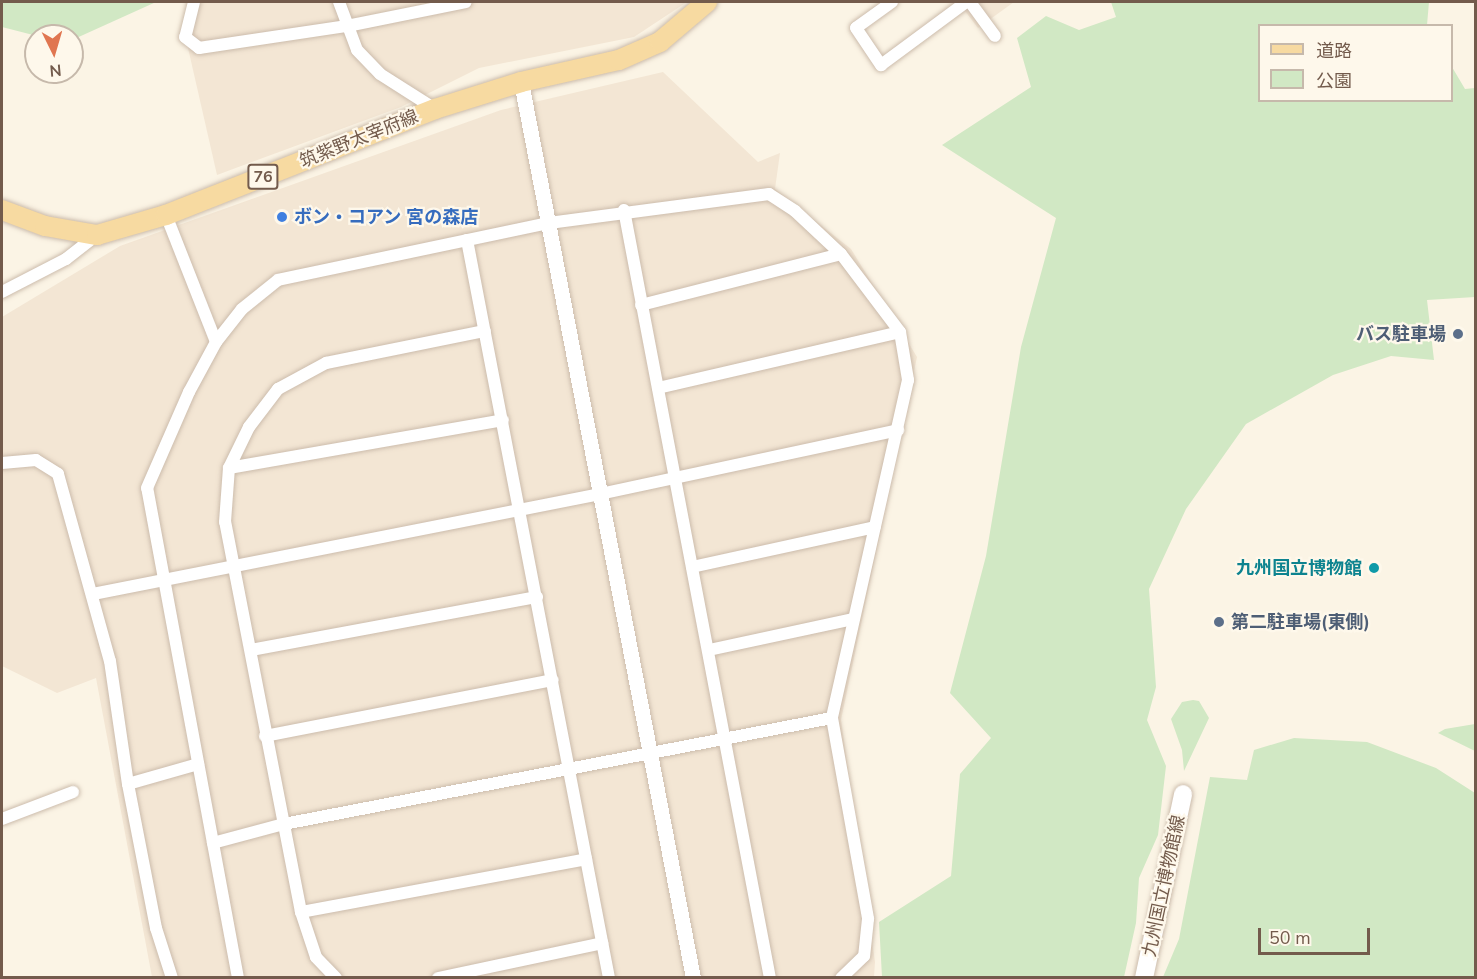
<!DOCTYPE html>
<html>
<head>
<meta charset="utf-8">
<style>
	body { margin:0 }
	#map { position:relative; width:1477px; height:979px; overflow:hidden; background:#fbf4e5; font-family:"Nunito Sans","Noto Sans JP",sans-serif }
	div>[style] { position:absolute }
	.residential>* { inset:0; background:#f3e6d4 }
	.green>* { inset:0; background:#d1e8c4 }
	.roads { filter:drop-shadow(0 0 2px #ccbcac) drop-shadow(0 0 2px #ccbcac) }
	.minor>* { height:12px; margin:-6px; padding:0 6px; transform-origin:6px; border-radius:6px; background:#fff }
	.tertiary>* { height:15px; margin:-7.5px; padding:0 7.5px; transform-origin:7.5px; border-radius:7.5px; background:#fff }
	.secondary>* { height:18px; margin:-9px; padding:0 9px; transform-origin:9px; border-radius:9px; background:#fff }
	.primary>* { height:20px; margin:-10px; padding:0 10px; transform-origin:10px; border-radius:10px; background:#f7daa1 }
	.dots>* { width:16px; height:16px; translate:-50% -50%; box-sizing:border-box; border:3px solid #fef8eb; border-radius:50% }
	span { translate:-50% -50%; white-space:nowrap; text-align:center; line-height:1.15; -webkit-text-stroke:4.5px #fef8eb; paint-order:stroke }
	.shield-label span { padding:2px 4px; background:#fef8eb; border:2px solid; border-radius:4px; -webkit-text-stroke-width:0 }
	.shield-label { font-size:16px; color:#735b4c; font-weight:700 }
	.street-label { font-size:18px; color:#735b4c }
	.shop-label { font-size:18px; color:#366cbe; font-weight:700 }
	.left { translate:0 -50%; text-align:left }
	.service-label { font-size:18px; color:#4e5e75; font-weight:700 }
	.right { translate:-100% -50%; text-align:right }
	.culture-label { font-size:18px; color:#0d838f; font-weight:700 }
	.frame { position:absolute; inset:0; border:3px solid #735b4c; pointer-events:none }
	.legend { position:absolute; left:1258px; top:24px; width:195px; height:78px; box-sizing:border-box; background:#fef8eb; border:2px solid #c6b9ab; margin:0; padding:8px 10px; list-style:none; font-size:18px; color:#735b4c }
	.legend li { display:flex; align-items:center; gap:12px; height:30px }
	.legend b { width:30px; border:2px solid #c6b9ab }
	.north { position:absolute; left:24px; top:24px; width:60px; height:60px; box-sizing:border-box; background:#fef8eb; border:2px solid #c6b9ab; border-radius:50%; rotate:175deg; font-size:16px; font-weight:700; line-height:24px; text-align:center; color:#735b4c }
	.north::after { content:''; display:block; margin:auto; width:21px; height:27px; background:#e07650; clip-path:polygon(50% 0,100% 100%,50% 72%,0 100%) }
	.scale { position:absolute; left:1258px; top:928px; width:112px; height:27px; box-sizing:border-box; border:3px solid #735b4c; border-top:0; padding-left:8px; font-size:18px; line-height:21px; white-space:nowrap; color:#735b4c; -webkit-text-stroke:4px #fef8eb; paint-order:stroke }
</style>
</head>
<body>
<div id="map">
	<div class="residential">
		<div style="clip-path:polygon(189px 2px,687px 2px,634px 37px,479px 68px,401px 107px,217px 175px,188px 48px)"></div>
		<div style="clip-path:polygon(958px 2px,1014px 2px,978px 28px)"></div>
		<div style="clip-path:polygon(663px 72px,758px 162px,780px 153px,775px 189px,851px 249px,917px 357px,841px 720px,875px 962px,874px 977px,152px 977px,96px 678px,57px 693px,2px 666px,2px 317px,120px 246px,501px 110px)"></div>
	</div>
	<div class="green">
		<div style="clip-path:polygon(2px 2px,156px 2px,72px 40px,72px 36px,37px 36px,2px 27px)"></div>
		<div style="clip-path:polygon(1111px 2px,1429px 2px,1427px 25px,1260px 26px,1260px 100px,1452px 100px,1452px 67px,1465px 89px,1475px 88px,1475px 297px,1427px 300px,1434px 360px,1391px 356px,1333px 375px,1246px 424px,1186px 509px,1149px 589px,1156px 687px,1147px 720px,1166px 766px,1158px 835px,1139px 878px,1136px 923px,1124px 977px,882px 977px,879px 922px,951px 876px,960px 774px,991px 738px,950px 693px,986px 556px,1021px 347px,1056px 218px,942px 145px,1031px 87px,1017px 38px,1046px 16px,1079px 30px,1116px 17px)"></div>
		<div style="clip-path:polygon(1193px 700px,1199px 701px,1209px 718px,1184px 771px,1182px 750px,1171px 719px,1182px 702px)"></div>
		<div style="clip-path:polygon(1475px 724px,1475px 751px,1438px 733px,1445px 729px)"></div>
		<div style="clip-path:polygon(1294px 738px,1367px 742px,1436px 768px,1475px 793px,1475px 977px,1163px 977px,1179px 939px,1210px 777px,1247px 780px,1254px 750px)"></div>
	</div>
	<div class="roads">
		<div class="minor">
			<div style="left:194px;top:2px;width:36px;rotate:104deg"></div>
			<div style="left:185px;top:37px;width:18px;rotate:38deg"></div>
			<div style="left:199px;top:48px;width:150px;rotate:-8.5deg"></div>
			<div style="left:347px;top:26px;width:121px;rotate:-11.4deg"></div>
			<div style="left:339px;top:2px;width:51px;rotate:69.4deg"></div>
			<div style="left:357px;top:50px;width:33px;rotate:46deg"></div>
			<div style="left:380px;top:74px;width:65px;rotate:32.5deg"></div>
			<div style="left:892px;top:2px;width:44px;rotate:144.2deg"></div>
			<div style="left:856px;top:28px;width:45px;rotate:56deg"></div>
			<div style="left:881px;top:65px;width:106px;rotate:-36.5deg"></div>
			<div style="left:970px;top:2px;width:42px;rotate:53.7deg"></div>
			<div style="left:624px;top:210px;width:782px;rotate:79.24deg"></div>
			<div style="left:166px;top:215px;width:136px;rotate:68.5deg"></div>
			<div style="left:467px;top:240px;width:752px;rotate:79.11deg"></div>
			<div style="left:2px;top:292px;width:72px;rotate:-27.3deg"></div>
			<div style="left:66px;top:259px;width:39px;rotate:-38deg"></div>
			<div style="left:641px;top:305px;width:206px;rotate:-14.3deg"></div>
			<div style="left:658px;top:388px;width:248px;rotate:-13deg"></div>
			<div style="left:2px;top:463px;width:34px;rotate:-5deg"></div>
			<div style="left:36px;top:460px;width:26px;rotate:32deg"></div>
			<div style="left:58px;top:474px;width:194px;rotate:74.5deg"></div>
			<div style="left:110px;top:661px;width:124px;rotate:81.7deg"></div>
			<div style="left:128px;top:784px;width:147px;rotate:79deg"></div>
			<div style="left:156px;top:928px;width:52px;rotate:72.3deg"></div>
			<div style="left:229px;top:468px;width:278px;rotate:-9.9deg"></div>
			<div style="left:692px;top:567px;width:187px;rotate:-12.3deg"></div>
			<div style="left:93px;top:594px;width:517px;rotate:-11.16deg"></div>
			<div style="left:600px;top:494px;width:305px;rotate:-12.1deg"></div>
			<div style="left:251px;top:650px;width:291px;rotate:-10.5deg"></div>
			<div style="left:709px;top:650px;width:148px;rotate:-12.1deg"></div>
			<div style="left:265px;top:736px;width:293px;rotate:-11deg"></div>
			<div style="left:128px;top:784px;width:73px;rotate:-15.9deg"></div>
			<div style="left:2px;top:819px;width:76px;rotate:-20.8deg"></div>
			<div style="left:213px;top:843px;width:73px;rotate:-15deg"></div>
			<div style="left:284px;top:824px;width:558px;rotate:-10.95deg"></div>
			<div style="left:301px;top:912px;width:290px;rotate:-10.5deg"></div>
			<div style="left:238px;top:978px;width:498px;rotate:-100.5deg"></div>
			<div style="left:147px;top:488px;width:105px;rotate:-66.4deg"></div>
			<div style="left:189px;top:392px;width:57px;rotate:-61.6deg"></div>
			<div style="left:216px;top:342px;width:42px;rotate:-51.8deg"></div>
			<div style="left:242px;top:309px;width:46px;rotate:-38.9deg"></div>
			<div style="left:278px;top:280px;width:277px;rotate:-11.9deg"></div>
			<div style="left:549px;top:223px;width:222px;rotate:-7.5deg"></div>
			<div style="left:769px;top:194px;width:31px;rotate:33deg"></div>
			<div style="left:795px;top:211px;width:63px;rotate:43.1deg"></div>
			<div style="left:841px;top:254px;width:98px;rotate:52.9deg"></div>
			<div style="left:900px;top:332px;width:49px;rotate:80.5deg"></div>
			<div style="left:908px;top:380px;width:346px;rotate:102.7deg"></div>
			<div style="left:832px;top:718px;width:204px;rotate:79.8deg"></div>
			<div style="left:868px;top:919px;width:37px;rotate:96deg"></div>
			<div style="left:864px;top:956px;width:32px;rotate:136deg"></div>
			<div style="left:336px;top:978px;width:29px;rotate:-134deg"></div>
			<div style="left:316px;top:957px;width:47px;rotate:-108.4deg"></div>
			<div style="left:301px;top:912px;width:397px;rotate:-101deg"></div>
			<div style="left:225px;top:522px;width:54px;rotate:-85.8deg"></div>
			<div style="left:229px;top:468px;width:46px;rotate:-64deg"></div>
			<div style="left:249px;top:427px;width:48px;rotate:-52.7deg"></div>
			<div style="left:278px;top:389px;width:55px;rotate:-28.4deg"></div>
			<div style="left:326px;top:363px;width:162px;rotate:-11.4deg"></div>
			<div style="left:438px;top:978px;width:168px;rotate:-12deg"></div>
		</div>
		<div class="tertiary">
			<div style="left:521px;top:82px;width:912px;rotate:79.13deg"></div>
		</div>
		<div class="secondary">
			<div style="left:1144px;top:978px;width:188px;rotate:-78deg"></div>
		</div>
		<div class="primary">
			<div style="left:2px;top:210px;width:46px;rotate:20.4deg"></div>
			<div style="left:45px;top:226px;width:53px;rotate:9.8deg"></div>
			<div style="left:97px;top:235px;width:72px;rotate:-16.2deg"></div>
			<div style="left:166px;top:215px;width:289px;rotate:-21.5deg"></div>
			<div style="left:435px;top:109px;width:90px;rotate:-17.4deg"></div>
			<div style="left:521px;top:82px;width:100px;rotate:-12.7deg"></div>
			<div style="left:619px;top:60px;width:45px;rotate:-23.7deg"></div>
			<div style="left:660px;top:42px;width:62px;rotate:-40.4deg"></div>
		</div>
	</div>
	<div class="dots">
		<div style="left:282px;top:217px;background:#3f7fe0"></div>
		<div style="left:1458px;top:334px;background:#5c6f8a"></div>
		<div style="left:1374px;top:568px;background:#0f9aa8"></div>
		<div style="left:1219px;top:622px;background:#5c6f8a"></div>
	</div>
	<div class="shield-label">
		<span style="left:263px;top:177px">76</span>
	</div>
	<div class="street-label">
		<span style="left:359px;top:139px;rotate:-22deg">筑紫野太宰府線</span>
		<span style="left:1164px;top:886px;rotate:-78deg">九州国立博物館線</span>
	</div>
	<div class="shop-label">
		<span class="left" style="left:294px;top:217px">ボン・コアン 宮の森店</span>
	</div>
	<div class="service-label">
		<span class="right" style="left:1446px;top:334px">バス駐車場</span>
		<span class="left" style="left:1231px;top:622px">第二駐車場(東側)</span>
	</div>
	<div class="culture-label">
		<span class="right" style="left:1362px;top:568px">九州国立博物館</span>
	</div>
	<div class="frame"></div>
	<ul class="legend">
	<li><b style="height:8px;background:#f7daa1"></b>道路</li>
	<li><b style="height:16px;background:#d1e8c4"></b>公園</li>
	</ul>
	<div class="north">N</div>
	<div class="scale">50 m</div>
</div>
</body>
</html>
